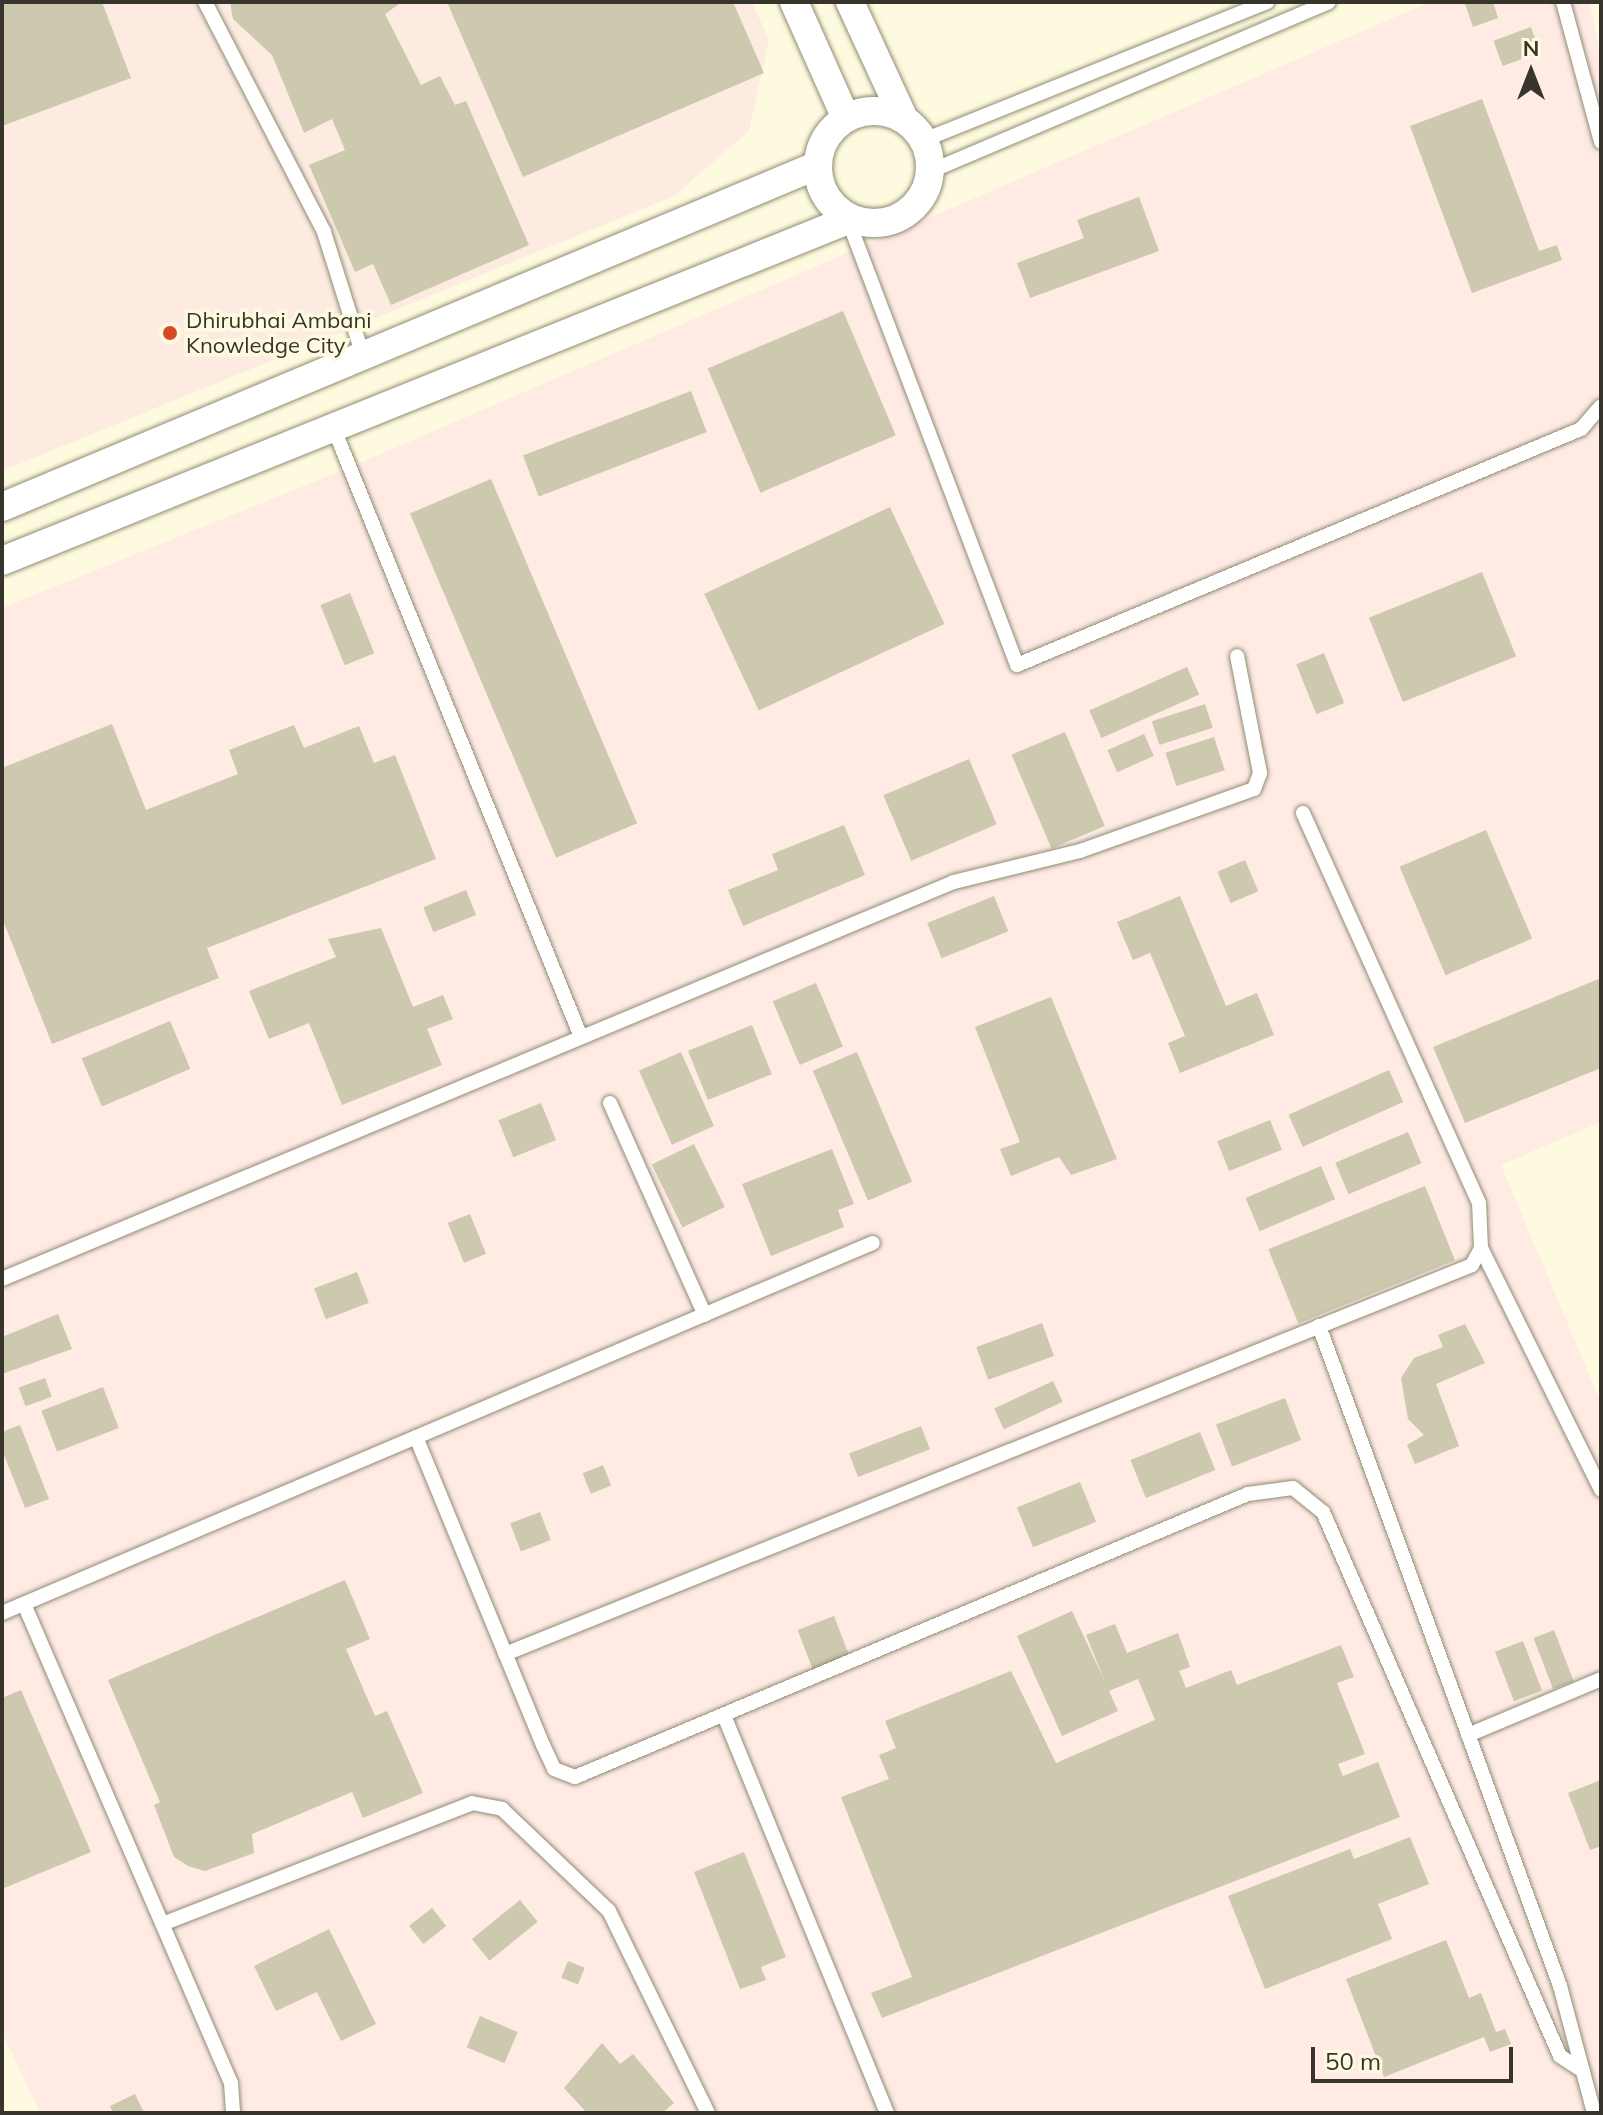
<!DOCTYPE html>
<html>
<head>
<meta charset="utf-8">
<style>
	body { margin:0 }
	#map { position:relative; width:1603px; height:2115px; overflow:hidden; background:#fefadf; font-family:Mulish,sans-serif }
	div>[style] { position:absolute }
	.industrial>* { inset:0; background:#ffeae4 }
	.education>* { inset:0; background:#fdebe1 }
	.building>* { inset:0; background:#cdc9af; transform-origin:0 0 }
	.roads { filter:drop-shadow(0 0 2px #908c74) drop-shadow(0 0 2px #908c74) }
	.service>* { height:14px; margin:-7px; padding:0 7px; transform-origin:7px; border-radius:7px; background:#fff }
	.minor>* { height:28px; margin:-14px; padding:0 14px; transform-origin:14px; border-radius:14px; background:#fff }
	.minor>.ring { margin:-14px; padding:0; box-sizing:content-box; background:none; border:28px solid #fff; border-radius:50% }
	.dots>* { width:22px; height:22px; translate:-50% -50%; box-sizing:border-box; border:4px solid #fefadf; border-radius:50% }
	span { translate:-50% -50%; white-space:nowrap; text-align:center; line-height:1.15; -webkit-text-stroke:7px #fefadf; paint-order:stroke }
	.poi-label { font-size:22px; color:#37352b }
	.left { translate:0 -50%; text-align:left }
	.frame { position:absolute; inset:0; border:4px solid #37352b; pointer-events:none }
	.north { position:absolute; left:1491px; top:32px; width:80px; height:80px; -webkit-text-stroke:6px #fefadf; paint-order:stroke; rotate:0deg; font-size:22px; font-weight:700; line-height:32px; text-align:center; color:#37352b }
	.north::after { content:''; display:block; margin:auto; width:28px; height:36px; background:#37352b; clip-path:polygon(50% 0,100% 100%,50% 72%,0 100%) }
	.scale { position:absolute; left:1311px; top:2047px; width:202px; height:36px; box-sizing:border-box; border:4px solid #37352b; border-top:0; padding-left:10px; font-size:24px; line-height:28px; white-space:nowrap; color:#37352b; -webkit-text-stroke:6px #fefadf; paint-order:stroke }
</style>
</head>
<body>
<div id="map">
	<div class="industrial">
		<div style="clip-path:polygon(1430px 2px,1589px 2px,1601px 55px,1601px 1122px,1501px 1165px,1601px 1403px,1601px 2113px,40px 2113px,2px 2032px,2px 608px,341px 471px)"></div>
	</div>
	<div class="education">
		<div style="clip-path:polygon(2px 2px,752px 2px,769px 40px,749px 131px,674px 196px,2px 471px)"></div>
	</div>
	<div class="building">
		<div style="clip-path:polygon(2px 2px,102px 2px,131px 78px,2px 126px)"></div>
		<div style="clip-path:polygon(230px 2px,402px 2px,385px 14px,421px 85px,440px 76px,455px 105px,466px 101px,529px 245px,391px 305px,373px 264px,355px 272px,309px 165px,345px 150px,332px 119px,304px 133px,272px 55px,233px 19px)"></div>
		<div style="clip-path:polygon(447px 2px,733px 2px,764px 73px,523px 177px)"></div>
		<div style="clip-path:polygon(1493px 2px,1498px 18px,1473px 27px,1465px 4px)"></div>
		<div style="left:1531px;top:27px;width:27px;height:40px;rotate:70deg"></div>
		<div style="clip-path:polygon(1482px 99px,1539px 251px,1557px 245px,1562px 260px,1472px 293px,1410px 126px)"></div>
		<div style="clip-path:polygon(1139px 197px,1159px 251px,1030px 298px,1017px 263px,1084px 238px,1077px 220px)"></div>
		<div style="left:843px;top:311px;width:135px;height:147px;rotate:67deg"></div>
		<div style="left:691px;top:391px;width:44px;height:180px;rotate:69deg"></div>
		<div style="left:491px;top:479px;width:374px;height:88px;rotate:67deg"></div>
		<div style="left:890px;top:507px;width:129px;height:205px;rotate:65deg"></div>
		<div style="left:1482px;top:572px;width:91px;height:122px;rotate:68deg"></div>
		<div style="left:350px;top:593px;width:65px;height:32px;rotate:68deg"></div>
		<div style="left:1324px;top:653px;width:54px;height:30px;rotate:68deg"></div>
		<div style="left:1187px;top:667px;width:30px;height:107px;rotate:66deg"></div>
		<div style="left:1205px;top:704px;width:25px;height:56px;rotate:72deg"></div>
		<div style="clip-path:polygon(112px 724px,146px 810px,238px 774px,229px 750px,294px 725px,304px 748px,359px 726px,374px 763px,395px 755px,436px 859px,207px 948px,219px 978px,52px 1044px,2px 918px,2px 768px)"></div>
		<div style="left:1065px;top:732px;width:102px;height:58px;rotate:67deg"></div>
		<div style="left:1144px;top:734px;width:24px;height:40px;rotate:66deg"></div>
		<div style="left:1214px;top:737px;width:35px;height:51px;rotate:72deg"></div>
		<div style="left:969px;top:759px;width:71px;height:93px;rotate:67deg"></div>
		<div style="clip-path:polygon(844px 825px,865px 875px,743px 926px,728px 890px,778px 870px,772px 854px)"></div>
		<div style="left:1486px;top:830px;width:118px;height:94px;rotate:67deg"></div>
		<div style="left:1245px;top:860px;width:34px;height:30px;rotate:67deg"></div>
		<div style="left:466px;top:890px;width:27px;height:46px;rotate:68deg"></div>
		<div style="left:994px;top:896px;width:38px;height:72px;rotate:68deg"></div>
		<div style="clip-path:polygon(1180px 896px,1226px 1006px,1257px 993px,1274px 1035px,1180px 1073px,1168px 1043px,1185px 1036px,1150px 953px,1133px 960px,1117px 922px)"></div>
		<div style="clip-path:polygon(381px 928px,413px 1007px,443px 995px,453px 1019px,427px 1029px,442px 1065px,342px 1105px,309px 1023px,269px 1039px,249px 991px,336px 957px,328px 939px)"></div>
		<div style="clip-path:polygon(1601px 978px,1601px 1068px,1465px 1123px,1433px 1047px)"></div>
		<div style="left:816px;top:983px;width:69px;height:47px;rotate:67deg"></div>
		<div style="clip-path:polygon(1051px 997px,1117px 1159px,1071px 1175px,1059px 1157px,1011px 1176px,1000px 1149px,1020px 1142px,975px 1027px)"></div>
		<div style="left:170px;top:1021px;width:52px;height:96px;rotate:67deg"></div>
		<div style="left:752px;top:1025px;width:53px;height:69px;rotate:68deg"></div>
		<div style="left:681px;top:1052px;width:81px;height:46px;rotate:66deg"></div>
		<div style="left:857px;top:1052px;width:141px;height:48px;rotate:67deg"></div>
		<div style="left:1389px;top:1070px;width:35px;height:110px;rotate:66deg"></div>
		<div style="left:541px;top:1103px;width:40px;height:46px;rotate:68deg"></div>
		<div style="left:1270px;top:1120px;width:32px;height:57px;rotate:68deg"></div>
		<div style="left:1408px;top:1132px;width:34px;height:79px;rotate:67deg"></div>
		<div style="left:694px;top:1144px;width:70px;height:47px;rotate:64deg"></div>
		<div style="clip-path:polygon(832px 1149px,854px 1204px,838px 1210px,844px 1227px,771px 1256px,742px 1184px)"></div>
		<div style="left:1321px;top:1166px;width:36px;height:82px;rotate:67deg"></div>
		<div style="left:1425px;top:1186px;width:80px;height:169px;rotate:68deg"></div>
		<div style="left:470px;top:1214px;width:43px;height:24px;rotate:68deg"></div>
		<div style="left:357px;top:1272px;width:33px;height:46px;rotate:69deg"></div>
		<div style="clip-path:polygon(58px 1314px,72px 1349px,2px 1374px,2px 1337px)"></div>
		<div style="left:1042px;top:1323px;width:35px;height:70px;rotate:70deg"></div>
		<div style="clip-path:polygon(1465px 1324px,1485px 1363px,1436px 1384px,1459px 1446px,1415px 1464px,1407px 1445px,1424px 1435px,1408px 1419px,1401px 1378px,1414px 1358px,1443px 1347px,1438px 1335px)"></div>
		<div style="left:45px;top:1378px;width:20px;height:28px;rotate:70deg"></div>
		<div style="left:1053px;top:1381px;width:23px;height:65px;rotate:65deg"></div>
		<div style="left:103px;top:1387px;width:44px;height:66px;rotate:69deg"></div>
		<div style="left:1285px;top:1398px;width:45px;height:74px;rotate:69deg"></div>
		<div style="clip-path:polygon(20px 1425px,49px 1499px,25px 1508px,2px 1450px,2px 1432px)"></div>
		<div style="left:921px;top:1426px;width:25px;height:77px;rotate:69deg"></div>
		<div style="left:1200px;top:1432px;width:41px;height:75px;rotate:68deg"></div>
		<div style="left:603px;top:1465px;width:22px;height:22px;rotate:68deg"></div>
		<div style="left:1080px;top:1482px;width:43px;height:68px;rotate:68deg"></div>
		<div style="left:540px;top:1512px;width:30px;height:32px;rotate:69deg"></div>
		<div style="clip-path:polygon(345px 1580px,370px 1639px,346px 1649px,375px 1716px,387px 1711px,423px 1793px,363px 1818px,352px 1792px,252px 1834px,254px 1853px,205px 1871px,188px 1866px,174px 1857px,154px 1805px,160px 1802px,108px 1680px)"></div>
		<div style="clip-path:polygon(1072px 1611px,1105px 1682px,1086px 1635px,1115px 1624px,1127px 1653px,1178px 1633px,1190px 1667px,1179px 1671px,1186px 1688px,1231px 1670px,1237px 1685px,1341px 1645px,1354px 1677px,1337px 1683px,1365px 1754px,1338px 1764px,1343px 1776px,1378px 1762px,1400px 1817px,882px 2018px,871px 1993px,912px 1977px,841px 1797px,889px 1779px,879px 1755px,896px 1748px,885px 1721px,1011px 1671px,1056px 1763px,1155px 1720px,1138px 1679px,1109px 1691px,1118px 1711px,1062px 1736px,1017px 1636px)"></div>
		<div style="left:834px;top:1616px;width:44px;height:39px;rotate:69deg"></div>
		<div style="left:1554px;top:1630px;width:55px;height:22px;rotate:69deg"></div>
		<div style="left:1523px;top:1641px;width:53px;height:30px;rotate:69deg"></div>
		<div style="clip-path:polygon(21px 1690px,91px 1852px,2px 1889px,2px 1698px)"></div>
		<div style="clip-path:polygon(1601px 1780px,1601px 1846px,1590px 1850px,1568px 1793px)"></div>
		<div style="clip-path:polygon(1410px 1837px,1429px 1884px,1378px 1904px,1392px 1939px,1265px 1989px,1228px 1896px,1350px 1849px,1354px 1859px)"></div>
		<div style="clip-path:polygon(744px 1852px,786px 1957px,761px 1967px,766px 1980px,740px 1989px,694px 1872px)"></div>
		<div style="left:520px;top:1900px;width:28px;height:62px;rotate:51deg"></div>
		<div style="left:432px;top:1908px;width:23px;height:29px;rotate:52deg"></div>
		<div style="clip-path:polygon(329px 1929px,376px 2024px,341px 2041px,317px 1992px,276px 2011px,254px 1966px)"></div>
		<div style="clip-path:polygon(1446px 1940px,1469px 1998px,1481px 1993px,1496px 2032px,1505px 2029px,1511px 2044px,1490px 2052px,1484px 2037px,1384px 2077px,1346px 1979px)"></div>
		<div style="left:568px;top:1961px;width:18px;height:18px;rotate:22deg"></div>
		<div style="left:480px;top:2016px;width:41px;height:34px;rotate:23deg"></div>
		<div style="clip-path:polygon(602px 2043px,620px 2064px,633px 2054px,674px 2103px,662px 2113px,587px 2113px,564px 2088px)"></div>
		<div style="clip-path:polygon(135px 2094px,144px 2113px,113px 2113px,110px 2106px)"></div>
	</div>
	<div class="roads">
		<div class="service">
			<div style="left:205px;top:2px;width:259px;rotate:62.6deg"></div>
			<div style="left:324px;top:232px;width:130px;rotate:72.5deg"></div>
			<div style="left:1563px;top:2px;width:145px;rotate:74.8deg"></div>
			<div style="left:924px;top:140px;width:370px;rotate:-21.9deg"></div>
			<div style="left:931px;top:171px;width:432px;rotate:-23deg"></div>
			<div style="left:848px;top:220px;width:476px;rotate:69.2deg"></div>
			<div style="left:1017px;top:665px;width:611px;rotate:-22.71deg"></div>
			<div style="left:1581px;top:429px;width:30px;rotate:-49deg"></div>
			<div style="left:334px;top:429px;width:656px;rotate:67.89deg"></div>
			<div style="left:610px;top:1103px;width:232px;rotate:65.9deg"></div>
			<div style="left:1481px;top:1248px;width:270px;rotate:63.6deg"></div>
			<div style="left:2px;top:1279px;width:1031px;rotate:-22.64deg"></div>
			<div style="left:954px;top:882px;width:130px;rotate:-13.8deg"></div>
			<div style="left:1080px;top:851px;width:185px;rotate:-19.6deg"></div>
			<div style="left:1254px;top:789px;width:17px;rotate:-69deg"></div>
			<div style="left:1260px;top:773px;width:119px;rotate:-101.1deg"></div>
			<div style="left:1319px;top:1326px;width:703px;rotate:69.94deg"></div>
			<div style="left:1560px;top:1986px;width:131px;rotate:75deg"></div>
			<div style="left:416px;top:1437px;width:333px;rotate:67.6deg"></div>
			<div style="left:543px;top:1745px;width:26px;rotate:65deg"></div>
			<div style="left:554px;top:1769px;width:22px;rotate:21deg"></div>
			<div style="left:575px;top:1777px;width:730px;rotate:-22.81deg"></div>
			<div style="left:1248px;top:1494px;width:45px;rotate:-7.6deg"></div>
			<div style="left:1293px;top:1488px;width:38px;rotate:39deg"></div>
			<div style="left:1323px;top:1512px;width:593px;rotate:66.46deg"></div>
			<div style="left:1560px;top:2056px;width:27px;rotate:33deg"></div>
			<div style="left:24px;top:1604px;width:522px;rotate:66.63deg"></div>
			<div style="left:231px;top:2083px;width:30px;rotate:86deg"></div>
			<div style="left:2px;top:1613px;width:946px;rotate:-23.02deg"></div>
			<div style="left:505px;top:1654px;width:1042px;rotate:-21.91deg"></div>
			<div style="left:1472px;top:1265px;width:19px;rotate:-62deg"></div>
			<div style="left:1481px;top:1248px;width:45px;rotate:-92.5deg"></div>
			<div style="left:1479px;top:1203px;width:428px;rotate:-114.3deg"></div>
			<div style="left:725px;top:1718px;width:427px;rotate:67.7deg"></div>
			<div style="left:1468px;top:1735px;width:144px;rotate:-22.8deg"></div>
			<div style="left:165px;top:1923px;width:330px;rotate:-21.3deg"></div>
			<div style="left:472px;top:1803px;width:31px;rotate:11deg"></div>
			<div style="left:502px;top:1809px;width:148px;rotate:43.6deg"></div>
			<div style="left:609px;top:1911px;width:225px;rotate:63.9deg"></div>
		</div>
		<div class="minor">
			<div style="left:794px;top:2px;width:127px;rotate:65.9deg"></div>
			<div style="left:850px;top:2px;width:129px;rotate:65.2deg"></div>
			<div class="ring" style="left:818px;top:111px;width:84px;height:84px"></div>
			<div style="left:2px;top:507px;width:885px;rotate:-22.74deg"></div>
			<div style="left:2px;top:561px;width:912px;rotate:-21.95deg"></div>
		</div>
	</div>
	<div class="dots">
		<div style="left:170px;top:333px;background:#d54c24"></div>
	</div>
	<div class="poi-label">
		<span class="left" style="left:186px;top:333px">Dhirubhai Ambani<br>Knowledge City</span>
	</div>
	<div class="frame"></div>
	<div class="north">N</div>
	<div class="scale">50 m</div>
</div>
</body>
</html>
